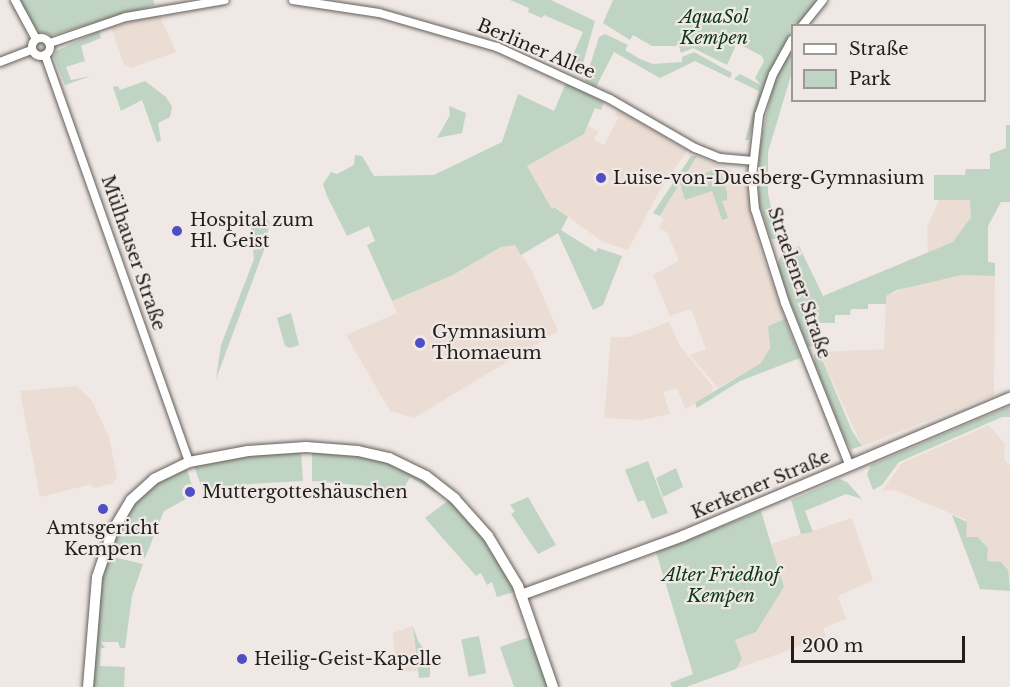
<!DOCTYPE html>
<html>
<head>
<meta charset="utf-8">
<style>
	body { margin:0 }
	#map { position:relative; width:1010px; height:687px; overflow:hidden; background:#efe8e4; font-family:"Libre Baskerville",serif }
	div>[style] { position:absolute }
	.built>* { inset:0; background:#ebddd4 }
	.green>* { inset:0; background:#c0d4c3; transform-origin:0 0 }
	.roads { filter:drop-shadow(0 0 2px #655f5b) drop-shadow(0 0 2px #655f5b) }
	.minor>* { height:8px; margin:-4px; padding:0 4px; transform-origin:4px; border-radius:4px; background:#fff }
	.minor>.ring { margin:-4px; padding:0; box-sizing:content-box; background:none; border:8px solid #fff; border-radius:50% }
	.major>* { height:10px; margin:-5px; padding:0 5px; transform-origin:5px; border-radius:5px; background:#fff }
	.dots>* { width:16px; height:16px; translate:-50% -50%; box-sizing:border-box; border:3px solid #efe8e4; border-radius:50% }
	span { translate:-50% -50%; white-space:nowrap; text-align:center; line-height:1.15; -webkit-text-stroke:4.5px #efe8e4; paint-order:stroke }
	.park-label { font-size:18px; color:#073917; font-style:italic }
	.street-label { font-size:18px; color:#211f1d }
	.poi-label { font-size:18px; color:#211f1d }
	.left { translate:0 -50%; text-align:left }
	.legend { position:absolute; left:791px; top:24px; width:195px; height:78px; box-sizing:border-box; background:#efe8e4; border:2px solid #9d9894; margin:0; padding:8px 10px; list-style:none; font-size:18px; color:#211f1d }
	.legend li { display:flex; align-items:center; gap:12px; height:30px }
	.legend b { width:30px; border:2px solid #9d9894 }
	.scale { position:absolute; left:791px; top:636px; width:174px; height:27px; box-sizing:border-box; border:3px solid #211f1d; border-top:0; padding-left:8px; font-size:18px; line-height:21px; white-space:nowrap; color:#211f1d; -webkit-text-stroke:4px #efe8e4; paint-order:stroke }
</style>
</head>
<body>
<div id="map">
	<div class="built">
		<div style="clip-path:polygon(159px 14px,176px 52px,131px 68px,124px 65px,111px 27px)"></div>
		<div style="clip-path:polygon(618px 110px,687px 151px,660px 190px,628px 250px,603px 242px,555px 207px,553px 210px,527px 166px,584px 134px,588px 126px,598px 132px,594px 140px,604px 145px,619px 117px,615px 115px)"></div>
		<div style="clip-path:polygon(697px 156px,747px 177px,760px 250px,785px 319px,768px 326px,770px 348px,761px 363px,718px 388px,690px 355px,706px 349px,691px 309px,670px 316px,653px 275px,679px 261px,667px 232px,659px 228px,664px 219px,660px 216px)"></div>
		<div style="clip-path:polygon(939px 200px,970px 200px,971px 217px,954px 242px,928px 253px,927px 227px)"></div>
		<div style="clip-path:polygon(514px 244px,531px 269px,558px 331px,414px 418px,390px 411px,346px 335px,397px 313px,392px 301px,453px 275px,501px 247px)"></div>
		<div style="clip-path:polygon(962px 275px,995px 276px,994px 395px,862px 446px,819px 352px,884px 349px,886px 296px,916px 284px)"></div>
		<div style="clip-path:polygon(669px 322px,680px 346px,713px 387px,711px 394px,685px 409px,677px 388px,663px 392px,670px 414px,641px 420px,604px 418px,611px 337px,628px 337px)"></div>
		<div style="clip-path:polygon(76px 386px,91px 399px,109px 437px,117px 477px,112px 484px,93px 488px,92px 484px,40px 497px,20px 391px)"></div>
		<div style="clip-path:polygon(989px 425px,1005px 444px,1004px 459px,1010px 466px,1010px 584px,987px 561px,988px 547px,978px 537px,966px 537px,965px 519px,894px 490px,882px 491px,902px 463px)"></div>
		<div style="clip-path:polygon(852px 518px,873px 580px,838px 596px,846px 619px,823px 628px,826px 637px,736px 669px,742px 659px,735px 640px,756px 632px,784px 587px,771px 544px)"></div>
		<div style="clip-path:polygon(413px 626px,418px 671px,397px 672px,393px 633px)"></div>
	</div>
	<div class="green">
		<div style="clip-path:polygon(19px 0,153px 0,155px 5px,52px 35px,37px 31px)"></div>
		<div style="clip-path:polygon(510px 0,551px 0,595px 21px,580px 74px,566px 71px,583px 32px,544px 15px,542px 18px,528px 12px,529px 8px)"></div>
		<div style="clip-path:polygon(613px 0,818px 0,799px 25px,792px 26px,792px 35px,761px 98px,749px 140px,745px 140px,759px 91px,734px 79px,740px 74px,761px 85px,755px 78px,764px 61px,762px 56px,737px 43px,727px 65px,693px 48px,681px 53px,679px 46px,652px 46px,633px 35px,630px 40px,603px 23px)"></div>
		<div style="clip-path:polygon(99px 31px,101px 38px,81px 46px,85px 61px,66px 67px,71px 80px,91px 76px,65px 85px,54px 58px,56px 51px)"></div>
		<div style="clip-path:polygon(605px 34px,628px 45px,625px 50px,640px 59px,653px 64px,682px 62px,682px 57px,694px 52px,732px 73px,730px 78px,695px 61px,660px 78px,614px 52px,596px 87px,585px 81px,599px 37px)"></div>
		<div style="clip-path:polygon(792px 46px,792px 72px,768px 152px,768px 193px,778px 239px,771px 239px,759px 203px,758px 156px,773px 84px)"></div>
		<div style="clip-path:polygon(145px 81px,166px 97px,172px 107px,170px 117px,158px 123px,161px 141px,157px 142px,142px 100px,121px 111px,113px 87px,118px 86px,120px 90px)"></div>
		<div style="clip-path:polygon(566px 83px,604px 102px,601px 110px,595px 108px,584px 134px,527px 166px,552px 209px,554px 207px,568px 217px,561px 230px,596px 252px,598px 248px,622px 256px,603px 305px,593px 310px,558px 233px,521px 255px,515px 245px,501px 247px,453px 275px,392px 301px,367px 245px,375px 241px,369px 226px,347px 236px,327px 196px,323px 184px,331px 172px,337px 174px,354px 165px,355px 155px,362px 156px,374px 176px,434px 175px,502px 142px,518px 94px,554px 111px)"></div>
		<div style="clip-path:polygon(449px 106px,466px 113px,462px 133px,437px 138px,450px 115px)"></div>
		<div style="clip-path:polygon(1006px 125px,1010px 125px,1010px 202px,1001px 202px,988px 226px,988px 262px,995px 263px,995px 276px,962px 275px,897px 290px,886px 296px,886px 304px,868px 304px,868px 309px,851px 309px,850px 315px,835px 315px,835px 323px,818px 323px,818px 342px,823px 344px,808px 347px,776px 266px,781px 256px,799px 246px,823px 296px,953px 242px,971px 217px,970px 200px,934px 200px,934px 175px,965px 175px,966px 169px,990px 169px,990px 154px,1006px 148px)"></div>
		<div style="clip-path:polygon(691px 156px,697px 156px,681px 182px,719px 168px,727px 192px,727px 200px,722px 201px,728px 218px,722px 220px,712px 191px,685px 200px,680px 183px,660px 216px,653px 213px)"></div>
		<div style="clip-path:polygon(265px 215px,270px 223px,264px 250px,216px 379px,221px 345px,254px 259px,251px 221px)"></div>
		<div style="clip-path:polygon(291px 313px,299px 345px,290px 348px,285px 346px,277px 318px)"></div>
		<div style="clip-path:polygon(785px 319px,800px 358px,740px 381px,697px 408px,695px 403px,761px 363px,770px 348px,768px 326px)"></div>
		<div style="clip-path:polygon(819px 352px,852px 431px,862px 446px,851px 449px,845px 439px,814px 362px,814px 355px)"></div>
		<div style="clip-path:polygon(1010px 406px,1010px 417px,1002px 417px,899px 462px,882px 485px,873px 490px,867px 474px,871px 465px)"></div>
		<div style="clip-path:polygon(301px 452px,303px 481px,250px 484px,204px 494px,194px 466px,233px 456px)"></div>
		<div style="clip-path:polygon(312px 452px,380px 458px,408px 470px,438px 490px,436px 493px,410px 477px,398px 499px,367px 486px,312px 481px)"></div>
		<div style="clip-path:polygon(648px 461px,668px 513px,652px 519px,644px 500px,638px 502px,625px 470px)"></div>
		<div style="clip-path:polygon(186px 467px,195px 494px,164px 511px,145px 558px,113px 545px,112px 537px,143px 491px)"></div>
		<div style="clip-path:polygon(676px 468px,683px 487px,663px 497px,656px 478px)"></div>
		<div style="clip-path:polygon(839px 479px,847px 482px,862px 499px,846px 494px,805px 511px,813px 532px,801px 534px,791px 500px)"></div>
		<div style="clip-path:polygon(528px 497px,556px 545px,538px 554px,511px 514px,515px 511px,510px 505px)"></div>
		<div style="clip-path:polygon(450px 499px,484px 536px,517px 591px,497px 597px,492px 582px,487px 585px,481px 573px,476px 576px,425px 518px)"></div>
		<div style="clip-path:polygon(761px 511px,784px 587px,756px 632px,735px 640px,742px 659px,736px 669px,686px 687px,672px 687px,670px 683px,693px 674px,656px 552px)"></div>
		<div style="clip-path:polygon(952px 515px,967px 522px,966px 537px,978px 537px,988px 548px,987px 561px,1001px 562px,1008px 570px,1010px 591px,980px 589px)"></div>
		<div style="clip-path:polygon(109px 556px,143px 564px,132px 596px,125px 648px,120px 648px,118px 642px,101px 642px,105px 648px,101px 648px,100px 666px,125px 667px,124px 687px,91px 687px,97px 590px)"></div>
		<div style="clip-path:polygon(413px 626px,418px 641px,424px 649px,430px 649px,430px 677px,419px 678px)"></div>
		<div style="left:479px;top:636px;width:38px;height:18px;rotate:79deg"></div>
		<div style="clip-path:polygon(532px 636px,550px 687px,514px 687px,500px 647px)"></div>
	</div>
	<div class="roads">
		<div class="minor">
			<div style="left:15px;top:0;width:44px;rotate:61.7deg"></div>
			<div style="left:293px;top:0;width:87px;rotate:8.6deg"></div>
			<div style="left:379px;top:13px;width:123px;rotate:16.1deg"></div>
			<div style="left:497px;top:47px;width:124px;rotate:24.7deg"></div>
			<div style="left:610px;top:99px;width:98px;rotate:30deg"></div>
			<div style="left:695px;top:148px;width:27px;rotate:22deg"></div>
			<div style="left:720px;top:158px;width:33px;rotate:5deg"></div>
			<div style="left:802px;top:26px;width:33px;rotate:-51deg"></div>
			<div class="ring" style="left:32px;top:38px;width:10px;height:10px"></div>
			<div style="left:792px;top:40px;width:39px;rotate:119deg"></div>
			<div style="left:773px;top:74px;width:43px;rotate:108.9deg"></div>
			<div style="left:759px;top:115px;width:61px;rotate:96.5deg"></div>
			<div style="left:752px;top:176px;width:33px;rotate:85deg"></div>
			<div style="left:755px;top:209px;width:99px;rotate:72.3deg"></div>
			<div style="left:785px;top:303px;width:175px;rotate:68.3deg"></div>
			<div style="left:50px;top:43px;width:80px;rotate:-18.9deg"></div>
			<div style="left:126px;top:17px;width:100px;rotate:-9.7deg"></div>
			<div style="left:45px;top:55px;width:432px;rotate:70.5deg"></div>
			<div style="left:0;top:62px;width:34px;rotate:-21deg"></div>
		</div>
		<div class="major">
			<div style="left:521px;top:595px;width:172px;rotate:-20deg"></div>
			<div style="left:683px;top:536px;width:355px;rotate:-22.9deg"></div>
			<div style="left:88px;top:687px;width:110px;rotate:-85.3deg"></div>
			<div style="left:97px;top:577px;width:50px;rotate:-71.2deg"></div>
			<div style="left:113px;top:530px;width:35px;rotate:-59deg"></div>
			<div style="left:131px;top:500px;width:31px;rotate:-42deg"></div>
			<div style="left:154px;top:479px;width:39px;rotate:-26deg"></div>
			<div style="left:189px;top:462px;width:60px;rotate:-10.6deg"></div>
			<div style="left:248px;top:451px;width:58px;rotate:-3.9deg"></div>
			<div style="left:306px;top:447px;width:52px;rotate:4.4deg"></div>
			<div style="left:358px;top:451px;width:32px;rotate:13deg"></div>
			<div style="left:389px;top:458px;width:41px;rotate:25.9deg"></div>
			<div style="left:426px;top:476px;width:37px;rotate:38deg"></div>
			<div style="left:455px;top:499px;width:50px;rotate:48.3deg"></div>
			<div style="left:488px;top:536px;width:58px;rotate:59deg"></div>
			<div style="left:518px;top:586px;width:107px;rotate:70.9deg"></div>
		</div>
	</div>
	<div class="dots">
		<div style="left:601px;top:178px;background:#4f4ec4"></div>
		<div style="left:177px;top:231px;background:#4f4ec4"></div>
		<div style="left:420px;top:343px;background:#4f4ec4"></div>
		<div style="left:190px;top:492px;background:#4f4ec4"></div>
		<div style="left:103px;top:509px;background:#4f4ec4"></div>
		<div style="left:242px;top:659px;background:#4f4ec4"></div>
	</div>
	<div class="park-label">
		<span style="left:714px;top:28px">AquaSol<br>Kempen</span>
		<span style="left:721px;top:586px">Alter Friedhof<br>Kempen</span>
	</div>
	<div class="street-label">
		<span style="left:536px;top:49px;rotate:23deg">Berliner Allee</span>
		<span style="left:133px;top:253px;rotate:71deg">Mülhauser Straße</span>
		<span style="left:799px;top:283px;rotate:71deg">Straelener Straße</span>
		<span style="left:761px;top:485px;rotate:-23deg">Kerkener Straße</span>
	</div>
	<div class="poi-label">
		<span class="left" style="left:613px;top:178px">Luise-von-Duesberg-Gymnasium</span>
		<span class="left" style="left:190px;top:231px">Hospital zum<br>Hl. Geist</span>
		<span class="left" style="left:432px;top:343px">Gymnasium<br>Thomaeum</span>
		<span class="left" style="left:202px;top:492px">Muttergotteshäuschen</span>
		<span style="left:103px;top:539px">Amtsgericht<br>Kempen</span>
		<span class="left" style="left:254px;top:659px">Heilig-Geist-Kapelle</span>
	</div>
	<ul class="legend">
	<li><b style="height:8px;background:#fff"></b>Straße</li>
	<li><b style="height:16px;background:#c0d4c3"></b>Park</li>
	</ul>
	<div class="scale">200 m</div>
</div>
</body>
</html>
